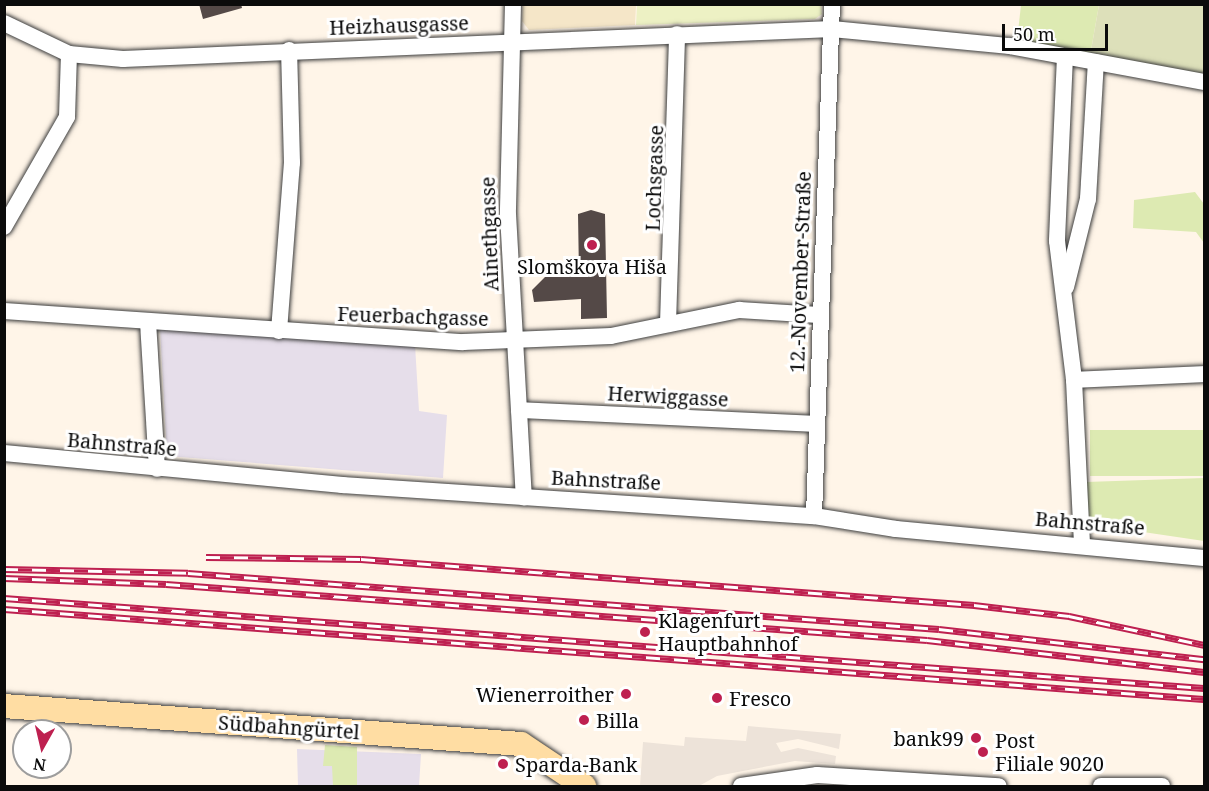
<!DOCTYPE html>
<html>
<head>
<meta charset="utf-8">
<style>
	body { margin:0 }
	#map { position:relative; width:1209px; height:791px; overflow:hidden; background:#fff5e8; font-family:"Noto Serif",serif }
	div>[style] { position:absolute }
	.industrial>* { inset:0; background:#e6deea }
	.farmland>* { inset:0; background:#f5e6c8 }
	.green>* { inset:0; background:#ddeab2; transform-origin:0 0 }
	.cemetery>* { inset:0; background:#dde0ba }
	.pitch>* { inset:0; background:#edf1c4 }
	.plaza>* { inset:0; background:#ede3d9 }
	.building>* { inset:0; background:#544947 }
	.roads { filter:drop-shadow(0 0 2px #3e3e3e) drop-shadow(0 0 2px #3e3e3e) }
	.street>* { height:16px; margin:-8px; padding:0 8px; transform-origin:8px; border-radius:8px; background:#fff }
	.secondary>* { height:24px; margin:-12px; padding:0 12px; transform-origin:12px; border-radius:12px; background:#ffdda3 }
	.rail>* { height:7px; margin-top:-3.5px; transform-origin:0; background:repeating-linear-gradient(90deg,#fff 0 14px,#be2050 0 28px); box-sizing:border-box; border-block:2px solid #be2050 }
	.dots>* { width:16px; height:16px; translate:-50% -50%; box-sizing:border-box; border:3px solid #fff; border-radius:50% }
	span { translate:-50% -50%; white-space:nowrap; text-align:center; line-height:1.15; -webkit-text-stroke:6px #fff; paint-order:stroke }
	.street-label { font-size:20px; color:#0b0b0b }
	.poi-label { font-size:20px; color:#0b0b0b }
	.left { translate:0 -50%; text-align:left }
	.right { translate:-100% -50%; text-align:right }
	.frame { position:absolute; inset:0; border:6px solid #0b0b0b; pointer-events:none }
	.north { position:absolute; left:12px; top:719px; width:60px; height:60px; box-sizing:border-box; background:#fff; border:2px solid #9d9d9d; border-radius:50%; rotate:188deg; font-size:16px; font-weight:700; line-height:24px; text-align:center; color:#0b0b0b }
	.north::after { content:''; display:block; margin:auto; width:21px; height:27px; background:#be2050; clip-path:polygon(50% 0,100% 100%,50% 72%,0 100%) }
	.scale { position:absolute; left:1002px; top:24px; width:106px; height:27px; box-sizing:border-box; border:3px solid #0b0b0b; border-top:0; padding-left:8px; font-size:18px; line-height:21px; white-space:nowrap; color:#0b0b0b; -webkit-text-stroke:4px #fff; paint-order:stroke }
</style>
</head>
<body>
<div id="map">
	<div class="industrial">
		<div style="clip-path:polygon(160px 329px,415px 345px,419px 411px,447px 415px,443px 478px,167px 456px)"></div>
		<div style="clip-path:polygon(297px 749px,421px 754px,419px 786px,298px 786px)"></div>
	</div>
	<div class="farmland">
		<div style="clip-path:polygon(523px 5px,636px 5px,635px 25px,529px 30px,522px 21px)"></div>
	</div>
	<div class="green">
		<div style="clip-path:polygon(1021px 5px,1099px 5px,1090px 56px,1017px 41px)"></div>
		<div style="clip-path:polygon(1195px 192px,1204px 204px,1204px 243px,1196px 232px,1133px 228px,1134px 200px)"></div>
		<div style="left:1204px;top:430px;width:46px;height:114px;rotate:90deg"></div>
		<div style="clip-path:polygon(1204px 478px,1204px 541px,1089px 524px,1086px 482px)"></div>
		<div style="clip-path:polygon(325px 745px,357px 747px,357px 786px,333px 786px,332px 766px,323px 766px)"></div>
	</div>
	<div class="cemetery">
		<div style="clip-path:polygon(1099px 5px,1204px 5px,1204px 75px,1090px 56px)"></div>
	</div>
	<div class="pitch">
		<div style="clip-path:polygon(637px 5px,821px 5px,822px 14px,815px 19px,636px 25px)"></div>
	</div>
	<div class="plaza">
		<div style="clip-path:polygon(748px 726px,841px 734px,839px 749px,798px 739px,776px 743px,781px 752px,798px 748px,836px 756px,835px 764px,795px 761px,717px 776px,699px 786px,640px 786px,643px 742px,684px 746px,685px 737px,746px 741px)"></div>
	</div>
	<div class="building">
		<div style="clip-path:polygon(199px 4px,241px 4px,242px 8px,203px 19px)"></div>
		<div style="clip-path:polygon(591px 210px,605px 214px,607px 318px,581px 319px,581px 299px,534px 302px,532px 290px,545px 277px,579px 275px,578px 214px)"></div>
	</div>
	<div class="roads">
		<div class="street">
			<div style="left:513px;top:4px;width:210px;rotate:91.4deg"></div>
			<div style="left:508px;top:214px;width:284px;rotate:86.8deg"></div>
			<div style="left:4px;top:23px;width:72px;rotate:25.5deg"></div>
			<div style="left:1065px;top:56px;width:185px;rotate:92.5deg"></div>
			<div style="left:1057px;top:241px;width:140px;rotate:83deg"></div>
			<div style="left:1074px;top:380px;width:163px;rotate:87.2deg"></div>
			<div style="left:4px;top:227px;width:127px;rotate:-60.2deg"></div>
			<div style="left:67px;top:117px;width:63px;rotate:-88.2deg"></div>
			<div style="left:69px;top:54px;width:54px;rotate:5.3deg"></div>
			<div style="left:123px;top:59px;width:710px;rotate:-2.42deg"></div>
			<div style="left:832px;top:29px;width:179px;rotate:5.5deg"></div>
			<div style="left:1010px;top:46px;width:197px;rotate:10.5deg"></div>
			<div style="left:1066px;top:287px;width:91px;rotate:-76deg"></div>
			<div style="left:1088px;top:199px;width:137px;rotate:-86.7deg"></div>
			<div style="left:4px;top:311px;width:460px;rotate:3.9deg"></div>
			<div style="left:463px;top:342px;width:148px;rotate:-2.3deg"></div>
			<div style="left:611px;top:336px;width:131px;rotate:-11.5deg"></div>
			<div style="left:739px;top:310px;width:80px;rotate:3.6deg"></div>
			<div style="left:148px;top:322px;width:147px;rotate:86.5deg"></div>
			<div style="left:668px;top:324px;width:290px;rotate:-88.2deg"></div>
			<div style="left:279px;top:331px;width:169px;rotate:-85.6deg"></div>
			<div style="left:292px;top:163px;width:113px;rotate:-91.5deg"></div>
			<div style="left:1074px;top:380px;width:130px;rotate:-2.6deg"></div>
			<div style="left:519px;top:410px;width:296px;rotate:2.7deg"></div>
			<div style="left:4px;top:453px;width:340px;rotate:5.4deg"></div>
			<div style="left:342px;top:485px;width:473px;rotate:3.8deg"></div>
			<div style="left:814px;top:516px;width:83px;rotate:9deg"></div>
			<div style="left:896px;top:529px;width:309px;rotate:5.4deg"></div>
			<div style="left:814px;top:516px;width:512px;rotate:-87.99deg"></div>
			<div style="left:741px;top:786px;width:77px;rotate:-8.2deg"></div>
			<div style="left:817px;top:775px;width:182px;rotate:3.5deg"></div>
			<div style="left:1101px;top:786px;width:61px"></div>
		</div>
		<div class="secondary">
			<div style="left:4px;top:706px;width:518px;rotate:4.2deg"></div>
			<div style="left:521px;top:744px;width:76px;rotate:33.7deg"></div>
		</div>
	</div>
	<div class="rail">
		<div style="left:206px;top:557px;width:155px;rotate:0.7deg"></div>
		<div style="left:361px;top:559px;width:615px;rotate:4.29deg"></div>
		<div style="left:974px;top:605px;width:96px;rotate:6.6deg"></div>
		<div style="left:1069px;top:616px;width:138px;rotate:12.1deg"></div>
		<div style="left:4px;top:569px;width:184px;rotate:1.2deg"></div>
		<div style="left:188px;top:573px;width:753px;rotate:4.26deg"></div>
		<div style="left:939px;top:629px;width:267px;rotate:6.5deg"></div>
		<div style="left:4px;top:578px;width:162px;rotate:2.1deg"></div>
		<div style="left:166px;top:584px;width:763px;rotate:4.21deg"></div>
		<div style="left:927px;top:640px;width:279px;rotate:6.6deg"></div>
		<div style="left:4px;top:598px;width:1203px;rotate:4.29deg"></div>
		<div style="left:4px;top:609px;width:1203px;rotate:4.29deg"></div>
	</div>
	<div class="dots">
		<div style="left:592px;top:245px;background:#be2050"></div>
		<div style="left:645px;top:632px;background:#be2050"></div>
		<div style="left:626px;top:694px;background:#be2050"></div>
		<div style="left:717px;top:698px;background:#be2050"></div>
		<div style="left:584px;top:720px;background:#be2050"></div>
		<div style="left:976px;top:738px;background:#be2050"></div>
		<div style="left:983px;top:752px;background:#be2050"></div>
		<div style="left:503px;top:764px;background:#be2050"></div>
	</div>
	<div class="street-label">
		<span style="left:399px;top:25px;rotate:-2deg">Heizhausgasse</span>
		<span style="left:654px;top:178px;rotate:-88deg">Lochsgasse</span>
		<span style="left:489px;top:234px;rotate:-92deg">Ainethgasse</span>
		<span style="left:800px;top:272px;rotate:-88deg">12.-November-Straße</span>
		<span style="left:413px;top:316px;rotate:2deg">Feuerbachgasse</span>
		<span style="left:668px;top:396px;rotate:3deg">Herwiggasse</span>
		<span style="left:122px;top:444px;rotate:5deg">Bahnstraße</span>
		<span style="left:606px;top:480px;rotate:3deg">Bahnstraße</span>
		<span style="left:1090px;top:523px;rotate:5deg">Bahnstraße</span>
		<span style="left:289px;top:727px;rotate:4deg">Südbahngürtel</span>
	</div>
	<div class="poi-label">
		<span style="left:592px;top:266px">Slomškova Hiša</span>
		<span class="left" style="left:658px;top:632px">Klagenfurt<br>Hauptbahnhof</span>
		<span class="right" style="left:614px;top:694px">Wienerroither</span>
		<span class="left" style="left:729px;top:698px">Fresco</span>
		<span class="left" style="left:596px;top:720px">Billa</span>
		<span class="right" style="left:964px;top:738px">bank99</span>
		<span class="left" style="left:995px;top:752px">Post<br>Filiale 9020</span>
		<span class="left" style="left:515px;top:764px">Sparda-Bank</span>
	</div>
	<div class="frame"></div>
	<div class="north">N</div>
	<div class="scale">50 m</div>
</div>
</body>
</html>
